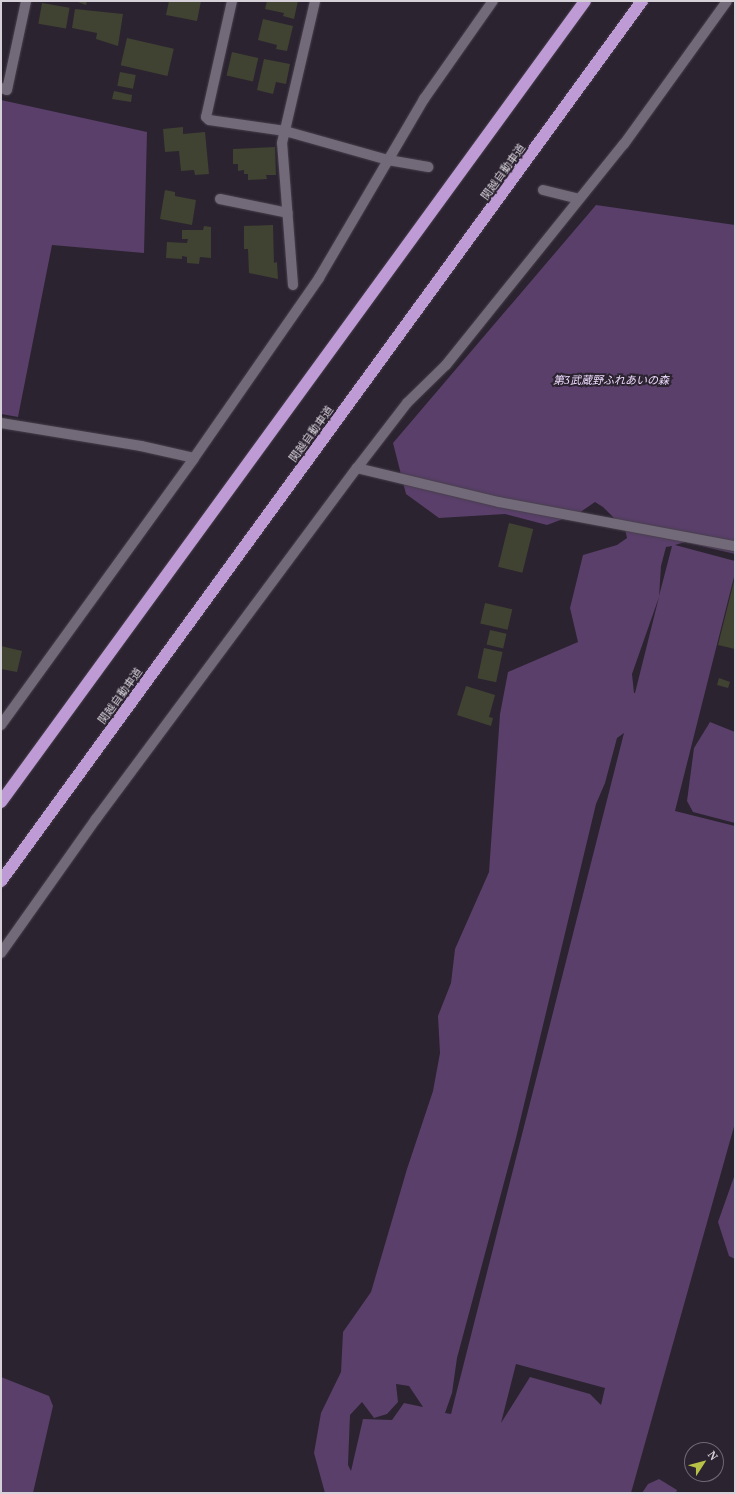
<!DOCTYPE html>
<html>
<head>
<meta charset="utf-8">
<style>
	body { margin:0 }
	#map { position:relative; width:736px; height:1494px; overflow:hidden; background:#2b2330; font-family:"PT Serif","Noto Sans JP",serif }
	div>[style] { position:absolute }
	.green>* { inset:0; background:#593f69 }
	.building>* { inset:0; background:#404232; transform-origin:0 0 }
	.roads { filter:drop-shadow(0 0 1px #463f4a) drop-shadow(0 0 1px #463f4a) }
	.service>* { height:10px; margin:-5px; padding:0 5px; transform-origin:5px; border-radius:5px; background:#736a79 }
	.minor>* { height:10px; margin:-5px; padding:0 5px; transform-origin:5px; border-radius:5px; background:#736a79 }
	.motorway>* { height:12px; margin:-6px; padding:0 6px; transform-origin:6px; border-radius:6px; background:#bf9bd6 }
	span { translate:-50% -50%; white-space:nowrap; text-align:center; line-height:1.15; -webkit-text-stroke:4px #2b2330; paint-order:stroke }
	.street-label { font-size:11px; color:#d6d1d9 }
	.park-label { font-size:11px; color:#eedafd; font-style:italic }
	.frame { position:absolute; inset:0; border:2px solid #d6d1d9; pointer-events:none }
	.north { position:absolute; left:684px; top:1442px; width:40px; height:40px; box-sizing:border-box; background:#2b2330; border:1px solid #6f6974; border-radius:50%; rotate:54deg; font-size:11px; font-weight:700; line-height:16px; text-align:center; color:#d6d1d9 }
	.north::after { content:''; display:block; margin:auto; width:14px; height:18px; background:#b8c147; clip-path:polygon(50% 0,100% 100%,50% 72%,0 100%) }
</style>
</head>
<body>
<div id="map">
	<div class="green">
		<div style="clip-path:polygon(1px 100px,147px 132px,144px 253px,52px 245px,18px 417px,1px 414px)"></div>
		<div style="clip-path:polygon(evenodd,596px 205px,735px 225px,735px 554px,685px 542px,675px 545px,735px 561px,735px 573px,675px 811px,735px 826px,735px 1123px,631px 1493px,325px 1493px,314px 1453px,321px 1413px,341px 1372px,343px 1332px,371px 1292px,407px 1169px,433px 1091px,440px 1053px,438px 1016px,451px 983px,455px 949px,489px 872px,500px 714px,508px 672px,578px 642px,570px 608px,583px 555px,617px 545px,627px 538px,625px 529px,603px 507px,595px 502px,579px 513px,547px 525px,505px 514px,439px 518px,406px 494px,393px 443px,596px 205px,672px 546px,659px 596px,659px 597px,661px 566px,666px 547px,672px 546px,596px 205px,659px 597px,635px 693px,634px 693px,632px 674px,659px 597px,596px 205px,624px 733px,451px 1414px,445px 1413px,452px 1393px,457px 1358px,516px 1138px,596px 804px,605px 783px,617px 738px,624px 733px,596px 205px,516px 1364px,605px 1388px,601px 1405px,590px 1394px,530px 1377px,501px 1423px,516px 1364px,596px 205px,396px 1384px,409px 1386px,423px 1407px,404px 1403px,392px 1420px,363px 1419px,351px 1471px,348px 1465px,350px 1415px,362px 1402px,374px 1418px,387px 1414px,398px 1402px,396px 1384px)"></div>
		<div style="clip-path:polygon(710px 722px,735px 732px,735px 823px,693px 812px,687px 801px,694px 748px)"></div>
		<div style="clip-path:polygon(735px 1174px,735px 1259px,729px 1256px,718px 1222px)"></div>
		<div style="clip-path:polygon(1px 1377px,49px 1396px,53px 1406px,33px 1493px,1px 1493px)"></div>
		<div style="clip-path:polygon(659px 1479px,677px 1490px,676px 1493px,642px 1493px,648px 1484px)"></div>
	</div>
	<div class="building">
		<div style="clip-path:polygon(75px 1px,87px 1px,86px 5px)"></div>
		<div style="clip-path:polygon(169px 1px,201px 1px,197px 21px,166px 15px)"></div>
		<div style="clip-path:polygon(267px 1px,298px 1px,294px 19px,283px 16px,284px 13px,265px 9px)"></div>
		<div style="left:42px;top:3px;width:28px;height:21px;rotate:10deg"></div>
		<div style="clip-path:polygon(75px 9px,123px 14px,118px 46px,96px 39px,97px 33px,72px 28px)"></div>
		<div style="clip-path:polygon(263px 19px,293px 26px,287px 51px,276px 49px,277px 45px,258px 40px)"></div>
		<div style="left:127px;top:38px;width:48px;height:28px;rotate:13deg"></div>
		<div style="left:232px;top:52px;width:27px;height:24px;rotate:13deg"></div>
		<div style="clip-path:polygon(264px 59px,290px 64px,286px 84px,276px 82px,273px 94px,257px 90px)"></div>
		<div style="left:120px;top:72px;width:16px;height:14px;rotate:11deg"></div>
		<div style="clip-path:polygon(114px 91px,132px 95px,131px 102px,112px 99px)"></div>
		<div style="clip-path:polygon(183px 127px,183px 134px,205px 132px,209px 174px,195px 175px,194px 170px,181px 171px,179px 151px,165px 152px,163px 129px)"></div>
		<div style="clip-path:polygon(275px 147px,276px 175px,266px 175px,267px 179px,248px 180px,248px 174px,244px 174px,244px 170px,238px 171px,238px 164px,233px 164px,233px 149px)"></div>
		<div style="clip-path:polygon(165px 190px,175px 192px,175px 196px,196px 200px,192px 225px,160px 219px)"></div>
		<div style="clip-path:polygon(273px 225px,274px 263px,277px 262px,278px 279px,249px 273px,248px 249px,244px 249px,244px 226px)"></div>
		<div style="clip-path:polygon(204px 226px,211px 227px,211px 258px,200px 257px,199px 264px,187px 263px,187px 257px,182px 256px,182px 259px,166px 258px,167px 242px,187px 243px,188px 239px,182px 239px,182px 230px,203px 230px)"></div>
		<div style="left:509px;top:523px;width:25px;height:45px;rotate:14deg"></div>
		<div style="clip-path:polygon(734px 581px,735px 581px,735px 649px,718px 645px)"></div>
		<div style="left:485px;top:603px;width:28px;height:21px;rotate:13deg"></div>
		<div style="left:490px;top:630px;width:17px;height:15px;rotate:13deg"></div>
		<div style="clip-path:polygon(1px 646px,22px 651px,17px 672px,1px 669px)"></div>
		<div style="left:484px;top:648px;width:19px;height:31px;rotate:12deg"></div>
		<div style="clip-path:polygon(719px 678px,730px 682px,728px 688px,717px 685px)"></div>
		<div style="clip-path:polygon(466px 686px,495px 695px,489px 717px,493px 718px,491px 726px,457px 715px)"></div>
	</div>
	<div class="roads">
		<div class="service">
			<div style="left:232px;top:1px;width:119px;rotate:102.6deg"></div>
			<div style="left:206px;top:117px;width:4px;rotate:45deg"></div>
			<div style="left:209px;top:120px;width:77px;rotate:8.2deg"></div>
			<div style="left:285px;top:131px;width:107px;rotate:15.7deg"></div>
			<div style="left:388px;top:160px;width:41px;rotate:9.9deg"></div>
			<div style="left:543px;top:190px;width:37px;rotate:14deg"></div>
			<div style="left:220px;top:199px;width:69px;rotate:11.6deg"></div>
			<div style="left:293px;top:285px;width:142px;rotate:-94.4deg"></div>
			<div style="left:282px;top:143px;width:146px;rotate:-76.9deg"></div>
			<div style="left:357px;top:468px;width:146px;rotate:13.5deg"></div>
			<div style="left:499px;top:502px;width:240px;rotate:10.6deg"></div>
		</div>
		<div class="minor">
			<div style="left:1px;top:88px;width:6px;rotate:18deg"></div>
			<div style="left:7px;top:90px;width:91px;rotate:-77.9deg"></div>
			<div style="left:1px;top:423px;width:142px;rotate:9.3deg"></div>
			<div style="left:141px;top:446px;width:54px;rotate:12.8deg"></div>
			<div style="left:1px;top:725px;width:329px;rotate:-54.1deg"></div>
			<div style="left:194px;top:458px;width:219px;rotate:-55.2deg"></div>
			<div style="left:319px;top:278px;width:208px;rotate:-59.6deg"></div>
			<div style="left:424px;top:99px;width:120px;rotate:-54.9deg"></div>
			<div style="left:1px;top:953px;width:164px;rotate:-54.7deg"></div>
			<div style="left:96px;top:819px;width:437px;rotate:-53.4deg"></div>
			<div style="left:357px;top:468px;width:82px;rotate:-52.4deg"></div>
			<div style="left:407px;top:403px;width:54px;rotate:-44.3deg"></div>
			<div style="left:446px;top:365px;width:284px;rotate:-51.2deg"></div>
			<div style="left:624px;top:144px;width:176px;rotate:-54.2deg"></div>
		</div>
		<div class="motorway">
			<div style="left:1px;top:802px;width:991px;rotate:-53.9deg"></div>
			<div style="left:1px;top:881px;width:1089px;rotate:-53.93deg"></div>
		</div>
	</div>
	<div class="street-label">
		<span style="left:503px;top:172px;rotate:-54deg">関越自動車道</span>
		<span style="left:311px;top:434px;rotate:-54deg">関越自動車道</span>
		<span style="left:120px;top:696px;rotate:-54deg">関越自動車道</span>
	</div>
	<div class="park-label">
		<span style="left:611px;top:380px">第3武蔵野ふれあいの森</span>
	</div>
	<div class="frame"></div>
	<div class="north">N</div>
</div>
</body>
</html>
